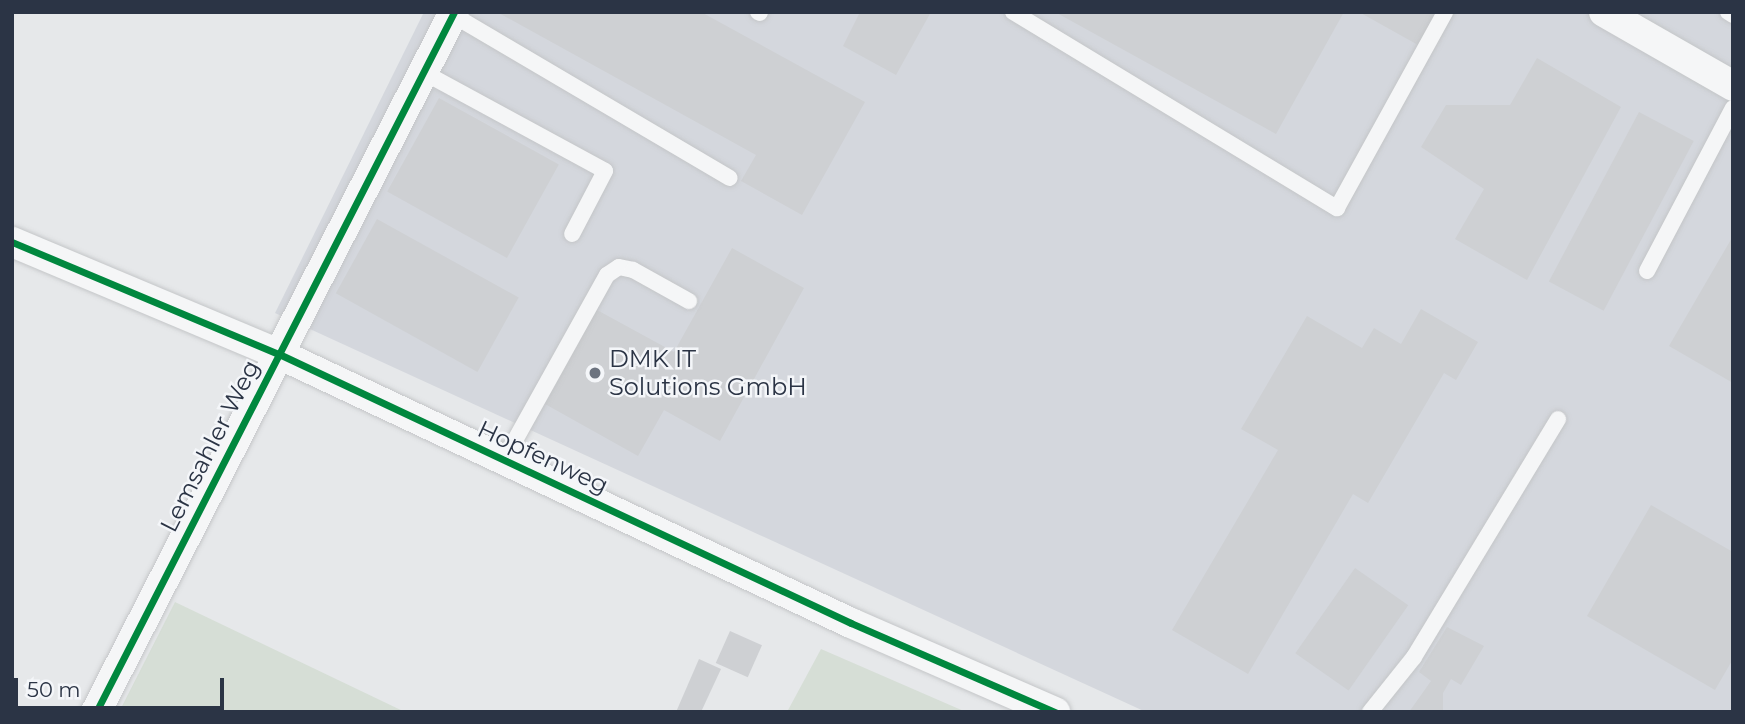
<!DOCTYPE html>
<html>
<head>
<meta charset="utf-8">
<style>
	body { margin:0 }
	#map { position:relative; width:1745px; height:724px; overflow:hidden; background:#e6e8ea; font-family:Montserrat,sans-serif }
	div>[style] { position:absolute }
	.built>* { inset:0; background:#d4d7dd }
	.green>* { inset:0; background:#d6ded6 }
	.building>* { inset:0; background:#ced0d3; transform-origin:0 0 }
	.roads { filter:drop-shadow(0 0 2px #c4c6c8) drop-shadow(0 0 2px #c4c6c8) }
	.service>* { height:16px; margin:-8px; padding:0 8px; transform-origin:8px; border-radius:8px; background:#f5f6f7 }
	.minor>* { height:30px; margin:-15px; padding:0 15px; transform-origin:15px; border-radius:15px; background:#f5f6f7 }
	.cycleway>* { height:7px; margin:-3.5px; padding:0 3.5px; transform-origin:3.5px; border-radius:3.5px; background:#00873e }
	.dots>* { width:19px; height:19px; translate:-50% -50%; box-sizing:border-box; border:4px solid #f4f6f9; border-radius:50% }
	span { translate:-50% -50%; white-space:nowrap; text-align:center; line-height:1.15; -webkit-text-stroke:5px #f4f6f9; paint-order:stroke }
	.poi-label { font-size:24px; color:#2b3445 }
	.left { translate:0 -50%; text-align:left }
	.street-label { font-size:24px; color:#2b3445 }
	.frame { position:absolute; inset:0; border:14px solid #2b3445; pointer-events:none }
	.scale { position:absolute; left:14px; top:678px; width:210px; height:32px; box-sizing:border-box; border:4px solid #2b3445; border-top:0; padding-left:9px; font-size:21px; line-height:24px; white-space:nowrap; color:#2b3445; -webkit-text-stroke:5px #f4f6f9; paint-order:stroke }
</style>
</head>
<body>
<div id="map">
	<div class="built">
		<div style="clip-path:polygon(424px 12px,1733px 12px,1733px 712px,1146px 712px,275px 313px)"></div>
	</div>
	<div class="green">
		<div style="clip-path:polygon(175px 602px,405px 712px,119px 712px)"></div>
		<div style="clip-path:polygon(821px 649px,966px 712px,787px 712px)"></div>
	</div>
	<div class="building">
		<div style="clip-path:polygon(497px 12px,701px 12px,865px 102px,802px 215px,741px 181px,756px 155px)"></div>
		<div style="clip-path:polygon(860px 12px,931px 12px,896px 75px,843px 46px)"></div>
		<div style="clip-path:polygon(1055px 12px,1344px 12px,1276px 134px)"></div>
		<div style="clip-path:polygon(1359px 12px,1436px 12px,1418px 45px)"></div>
		<div style="clip-path:polygon(1537px 58px,1621px 107px,1527px 280px,1455px 239px,1484px 189px,1421px 147px,1446px 105px,1510px 105px)"></div>
		<div style="left:439px;top:98px;width:137px;height:107px;rotate:29deg"></div>
		<div style="left:1639px;top:112px;width:62px;height:192px;rotate:28deg"></div>
		<div style="left:377px;top:219px;width:162px;height:85px;rotate:29deg"></div>
		<div style="clip-path:polygon(1733px 236px,1733px 383px,1669px 346px)"></div>
		<div style="clip-path:polygon(732px 248px,804px 288px,720px 441px,664px 410px,638px 456px,545px 404px,597px 310px,674px 352px)"></div>
		<div style="clip-path:polygon(1421px 309px,1478px 342px,1456px 380px,1444px 373px,1368px 503px,1353px 494px,1248px 674px,1172px 630px,1278px 450px,1241px 429px,1307px 316px,1362px 348px,1374px 328px,1401px 344px)"></div>
		<div style="clip-path:polygon(1651px 505px,1733px 552px,1733px 659px,1715px 690px,1587px 616px)"></div>
		<div style="left:1355px;top:568px;width:65px;height:104px;rotate:35deg"></div>
		<div style="clip-path:polygon(1447px 627px,1484px 646px,1461px 685px,1451px 679px,1443px 693px,1443px 712px,1409px 712px,1431px 681px,1419px 672px)"></div>
		<div style="left:730px;top:631px;width:35px;height:35px;rotate:24deg"></div>
		<div style="clip-path:polygon(699px 659px,721px 669px,701px 712px,676px 712px)"></div>
	</div>
	<div class="roads">
		<div class="service">
			<div style="left:758px;top:12px;width:2px;rotate:27deg"></div>
			<div style="left:1013px;top:12px;width:379px;rotate:31.2deg"></div>
			<div style="left:1337px;top:208px;width:224px;rotate:-61.1deg"></div>
			<div style="left:1728px;top:12px;width:6px;rotate:31deg"></div>
			<div style="left:453px;top:15px;width:321px;rotate:30.5deg"></div>
			<div style="left:423px;top:72px;width:207px;rotate:28.5deg"></div>
			<div style="left:605px;top:171px;width:71px;rotate:117.6deg"></div>
			<div style="left:1647px;top:271px;width:184px;rotate:-62.2deg"></div>
			<div style="left:504px;top:460px;width:212px;rotate:-60.9deg"></div>
			<div style="left:607px;top:275px;width:14px;rotate:-34deg"></div>
			<div style="left:619px;top:267px;width:14px;rotate:12deg"></div>
			<div style="left:633px;top:270px;width:64px;rotate:29deg"></div>
			<div style="left:1370px;top:712px;width:70px;rotate:-51.3deg"></div>
			<div style="left:1414px;top:657px;width:278px;rotate:-58.8deg"></div>
		</div>
		<div class="minor">
			<div style="left:1604px;top:12px;width:149px;rotate:29.8deg"></div>
			<div style="left:12px;top:242px;width:290px;rotate:22.8deg"></div>
			<div style="left:279px;top:354px;width:632px;rotate:25.19deg"></div>
			<div style="left:851px;top:623px;width:223px;rotate:23.6deg"></div>
			<div style="left:96px;top:712px;width:786px;rotate:-62.91deg"></div>
		</div>
	</div>
	<div class="cycleway">
		<div style="left:12px;top:242px;width:290px;rotate:22.8deg"></div>
		<div style="left:279px;top:354px;width:632px;rotate:25.19deg"></div>
		<div style="left:851px;top:623px;width:223px;rotate:23.6deg"></div>
		<div style="left:96px;top:712px;width:786px;rotate:-62.91deg"></div>
	</div>
	<div class="dots">
		<div style="left:595px;top:373px;background:#6c737f"></div>
	</div>
	<div class="poi-label">
		<span class="left" style="left:609px;top:373px">DMK IT<br>Solutions GmbH</span>
	</div>
	<div class="street-label">
		<span style="left:210px;top:446px;rotate:-63deg">Lemsahler Weg</span>
		<span style="left:543px;top:457px;rotate:25deg">Hopfenweg</span>
	</div>
	<div class="frame"></div>
	<div class="scale">50 m</div>
</div>
</body>
</html>
